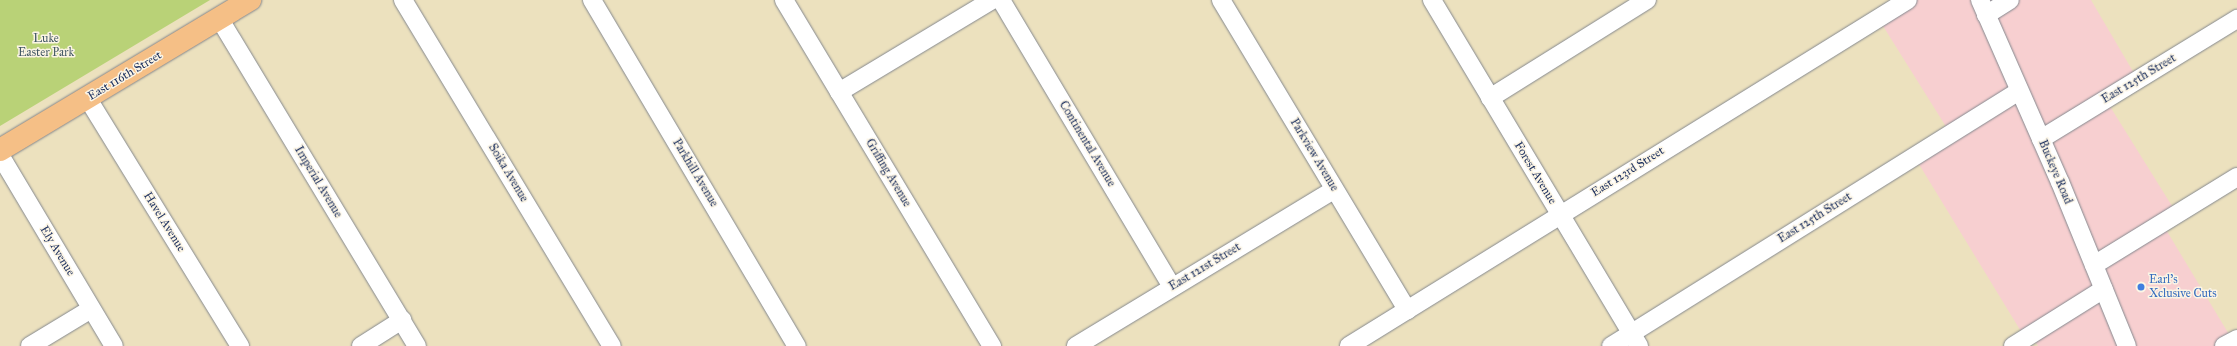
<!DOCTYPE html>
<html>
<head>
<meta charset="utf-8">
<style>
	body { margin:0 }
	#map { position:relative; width:2237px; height:346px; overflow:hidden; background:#ece1be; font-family:"IM FELL Great Primer",serif }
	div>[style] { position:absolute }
	.built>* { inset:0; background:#f7cfd0 }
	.green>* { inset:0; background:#b9d277 }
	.roads { filter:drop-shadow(0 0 1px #84888e) drop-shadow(0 0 1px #84888e) }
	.minor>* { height:18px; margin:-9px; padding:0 9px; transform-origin:9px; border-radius:9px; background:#fff }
	.major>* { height:22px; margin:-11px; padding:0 11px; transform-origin:11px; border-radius:11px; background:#f5bf86 }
	.dots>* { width:11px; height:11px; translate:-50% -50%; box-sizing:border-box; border:2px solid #fcf5e5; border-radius:50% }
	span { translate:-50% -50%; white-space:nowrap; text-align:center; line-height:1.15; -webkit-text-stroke:3px #fcf5e5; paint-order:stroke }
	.park-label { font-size:12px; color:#425864 }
	.street-label { font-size:12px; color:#1b2f5e }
	.shop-label { font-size:12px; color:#366cbe }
	.left { translate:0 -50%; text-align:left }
</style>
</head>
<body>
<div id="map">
	<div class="built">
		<div style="clip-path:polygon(1903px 0,2091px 0,2138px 80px,2106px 100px,2177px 214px,2162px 223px,2233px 341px,2224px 346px,2038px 346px,2031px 335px,2025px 338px,1914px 156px,1950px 133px,1878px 18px)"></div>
	</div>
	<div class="green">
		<div style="clip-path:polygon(0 0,210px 0,0 126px)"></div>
	</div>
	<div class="roads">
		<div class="minor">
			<div style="left:403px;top:0;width:404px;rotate:58.9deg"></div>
			<div style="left:592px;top:0;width:402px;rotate:59.4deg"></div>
			<div style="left:784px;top:0;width:404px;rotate:59deg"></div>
			<div style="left:1001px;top:0;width:334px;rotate:59.2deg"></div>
			<div style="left:1221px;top:0;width:362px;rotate:59deg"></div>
			<div style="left:1432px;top:0;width:403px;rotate:59.1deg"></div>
			<div style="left:1980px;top:0;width:199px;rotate:66.3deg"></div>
			<div style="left:2060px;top:182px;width:177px;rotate:67.8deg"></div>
			<div style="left:1986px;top:15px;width:28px;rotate:-32deg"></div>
			<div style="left:219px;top:18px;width:383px;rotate:58.9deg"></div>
			<div style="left:839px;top:92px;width:179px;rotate:-31deg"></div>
			<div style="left:1490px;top:98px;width:185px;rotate:-32deg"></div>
			<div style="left:88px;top:99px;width:290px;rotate:58.4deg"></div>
			<div style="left:2041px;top:139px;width:230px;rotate:-31.5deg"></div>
			<div style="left:0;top:155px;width:222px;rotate:59.2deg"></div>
			<div style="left:2094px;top:265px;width:168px;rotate:-31.6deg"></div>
			<div style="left:30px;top:346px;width:71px;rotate:-31.2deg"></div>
			<div style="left:361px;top:346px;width:49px;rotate:-32.4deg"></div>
			<div style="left:1076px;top:346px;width:301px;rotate:-31.2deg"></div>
			<div style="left:1349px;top:346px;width:657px;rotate:-31.76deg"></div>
			<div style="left:1611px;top:346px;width:481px;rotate:-32deg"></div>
			<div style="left:2013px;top:346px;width:107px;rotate:-32.1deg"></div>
			<div style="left:2224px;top:346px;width:15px;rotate:-28deg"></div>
		</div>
		<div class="major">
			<div style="left:0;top:150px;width:292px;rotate:-31deg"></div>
		</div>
	</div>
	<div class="dots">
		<div style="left:2141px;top:287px;background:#3f7fe0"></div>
	</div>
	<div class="park-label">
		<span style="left:46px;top:46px">Luke<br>Easter Park</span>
	</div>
	<div class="street-label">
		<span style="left:125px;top:76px;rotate:-31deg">East 116th Street</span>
		<span style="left:2139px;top:79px;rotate:-31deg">East 125th Street</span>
		<span style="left:1087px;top:144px;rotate:59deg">Continental Avenue</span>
		<span style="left:1314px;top:155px;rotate:59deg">Parkview Avenue</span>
		<span style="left:1628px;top:172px;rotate:-32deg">East 123rd Street</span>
		<span style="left:2055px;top:172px;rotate:67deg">Buckeye Road</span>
		<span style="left:508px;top:173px;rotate:59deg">Soika Avenue</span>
		<span style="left:695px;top:173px;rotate:59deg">Parkhill Avenue</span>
		<span style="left:888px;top:173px;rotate:59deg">Griffing Avenue</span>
		<span style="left:1535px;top:173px;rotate:59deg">Forest Avenue</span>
		<span style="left:318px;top:182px;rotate:59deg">Imperial Avenue</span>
		<span style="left:1815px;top:218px;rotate:-32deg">East 125th Street</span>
		<span style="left:164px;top:222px;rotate:58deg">Havel Avenue</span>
		<span style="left:57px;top:251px;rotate:59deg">Ely Avenue</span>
		<span style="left:1205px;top:267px;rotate:-31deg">East 121st Street</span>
	</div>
	<div class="shop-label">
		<span class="left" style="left:2149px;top:287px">Earl's<br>Xclusive Cuts</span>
	</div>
</div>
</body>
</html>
